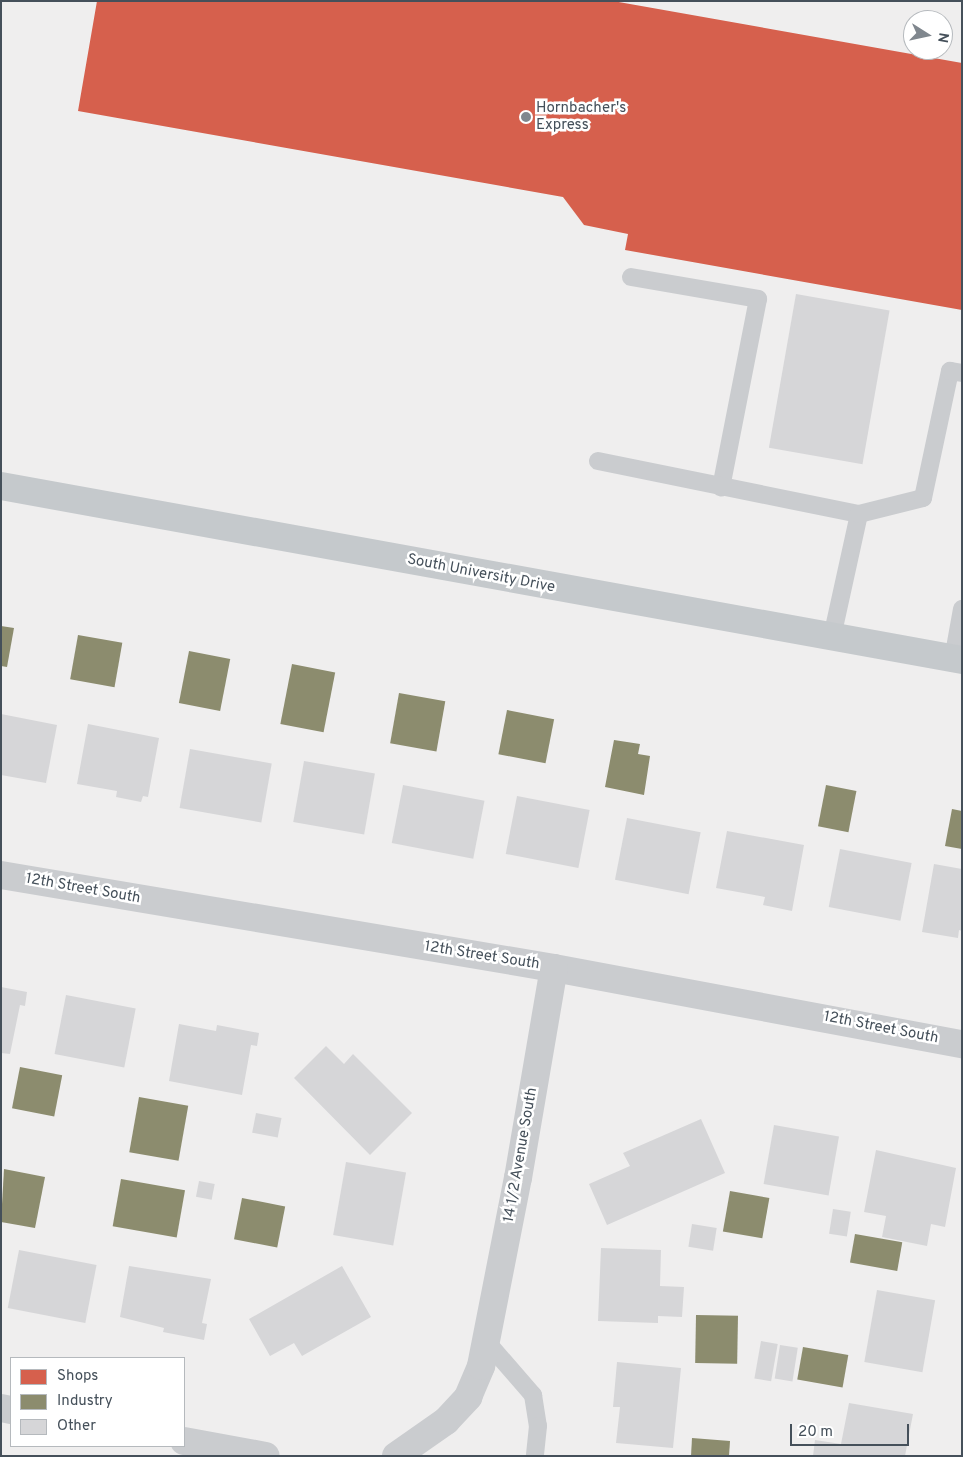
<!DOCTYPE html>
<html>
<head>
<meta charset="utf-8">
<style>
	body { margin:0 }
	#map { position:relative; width:963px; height:1457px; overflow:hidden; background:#efeeee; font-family:Overpass,sans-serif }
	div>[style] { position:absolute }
	.shops>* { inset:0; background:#d6604d }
	.industry>* { inset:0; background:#8c8c6e; transform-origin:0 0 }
	.building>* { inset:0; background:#d6d6d8; transform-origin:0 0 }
	.lane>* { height:18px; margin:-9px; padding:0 9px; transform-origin:9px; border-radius:9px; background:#cacccf }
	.street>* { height:28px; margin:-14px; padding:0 14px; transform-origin:14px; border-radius:14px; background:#cacccf }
	.primary>* { height:28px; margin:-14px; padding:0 14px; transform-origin:14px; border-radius:14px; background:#c5c9cc }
	.dots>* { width:14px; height:14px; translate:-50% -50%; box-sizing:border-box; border:2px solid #fff; border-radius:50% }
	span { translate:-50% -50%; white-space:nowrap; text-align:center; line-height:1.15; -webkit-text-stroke:5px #fff; paint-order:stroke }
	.poi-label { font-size:15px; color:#45505a }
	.left { translate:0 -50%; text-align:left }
	.street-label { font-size:15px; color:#45505a }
	.frame { position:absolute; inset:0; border:2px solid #45505a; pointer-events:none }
	.legend { position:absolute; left:10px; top:1357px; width:175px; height:90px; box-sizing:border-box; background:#fff; border:1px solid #b5b9bd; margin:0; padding:6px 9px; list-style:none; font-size:15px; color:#45505a }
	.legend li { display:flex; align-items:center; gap:10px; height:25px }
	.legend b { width:25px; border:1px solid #b5b9bd }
	.north { position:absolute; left:903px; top:10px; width:50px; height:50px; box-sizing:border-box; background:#fff; border:1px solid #b5b9bd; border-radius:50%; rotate:100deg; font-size:14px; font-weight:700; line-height:20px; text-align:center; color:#45505a }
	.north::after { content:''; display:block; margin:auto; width:18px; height:22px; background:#80878e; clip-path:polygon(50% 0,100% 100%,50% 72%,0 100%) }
	.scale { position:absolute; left:790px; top:1424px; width:119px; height:22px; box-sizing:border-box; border:2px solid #45505a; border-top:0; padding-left:6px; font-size:15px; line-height:18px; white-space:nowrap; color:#45505a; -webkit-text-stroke:4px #fff; paint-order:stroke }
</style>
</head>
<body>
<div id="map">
	<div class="shops">
		<div style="clip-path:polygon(97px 1px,613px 1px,962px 63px,962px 310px,625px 250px,628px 234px,584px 225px,563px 197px,78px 111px)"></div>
	</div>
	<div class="industry">
		<div style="clip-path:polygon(1px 626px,14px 628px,7px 667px,1px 666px)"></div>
		<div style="left:78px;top:635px;width:45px;height:45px;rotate:10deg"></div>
		<div style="left:189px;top:651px;width:42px;height:53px;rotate:11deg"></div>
		<div style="left:292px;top:664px;width:44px;height:61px;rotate:11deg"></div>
		<div style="left:399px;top:693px;width:47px;height:51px;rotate:10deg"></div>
		<div style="left:507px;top:710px;width:48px;height:45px;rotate:11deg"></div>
		<div style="clip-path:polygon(614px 740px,640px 744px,638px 754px,650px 756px,644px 795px,605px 787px)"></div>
		<div style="left:826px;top:785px;width:31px;height:42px;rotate:11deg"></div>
		<div style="clip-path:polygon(952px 809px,962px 811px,962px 849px,945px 846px)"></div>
		<div style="left:20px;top:1067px;width:43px;height:42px;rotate:11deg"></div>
		<div style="left:139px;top:1097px;width:50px;height:56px;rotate:10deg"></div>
		<div style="clip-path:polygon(4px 1169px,45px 1177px,35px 1228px,1px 1222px)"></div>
		<div style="left:121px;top:1179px;width:65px;height:48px;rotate:10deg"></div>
		<div style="left:730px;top:1191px;width:40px;height:41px;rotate:10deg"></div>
		<div style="left:242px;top:1198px;width:44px;height:42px;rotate:11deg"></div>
		<div style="left:855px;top:1234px;width:48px;height:29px;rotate:10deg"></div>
		<div style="left:696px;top:1315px;width:42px;height:48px;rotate:1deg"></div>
		<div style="left:803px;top:1347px;width:46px;height:33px;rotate:10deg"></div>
		<div style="clip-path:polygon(692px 1438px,730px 1441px,729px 1456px,691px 1456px)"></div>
	</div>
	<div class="building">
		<div style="left:796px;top:294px;width:95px;height:156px;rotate:10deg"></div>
		<div style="clip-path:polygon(1px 714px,57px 725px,46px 783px,1px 775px)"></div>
		<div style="clip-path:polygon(88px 724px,159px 738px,148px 797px,143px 796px,141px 802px,116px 797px,117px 791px,77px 784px)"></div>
		<div style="left:190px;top:749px;width:83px;height:60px;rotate:10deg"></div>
		<div style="left:304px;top:761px;width:72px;height:62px;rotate:10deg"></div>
		<div style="left:403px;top:785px;width:83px;height:59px;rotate:11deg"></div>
		<div style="left:517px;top:796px;width:74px;height:59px;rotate:11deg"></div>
		<div style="left:627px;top:818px;width:75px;height:63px;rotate:11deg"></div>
		<div style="clip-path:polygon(727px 831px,804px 845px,792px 911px,763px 905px,765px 897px,716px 888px)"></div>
		<div style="left:840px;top:849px;width:73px;height:59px;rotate:11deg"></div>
		<div style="clip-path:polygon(934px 864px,962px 869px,962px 931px,959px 930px,958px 938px,922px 932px)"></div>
		<div style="clip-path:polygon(1px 987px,27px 992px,25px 1006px,20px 1005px,10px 1054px,1px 1053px)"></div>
		<div style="left:66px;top:995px;width:71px;height:60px;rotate:11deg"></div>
		<div style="clip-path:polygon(179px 1024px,216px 1031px,217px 1025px,259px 1033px,257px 1046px,251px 1045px,242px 1095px,169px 1081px)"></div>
		<div style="clip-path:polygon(326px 1046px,344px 1064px,353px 1054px,412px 1113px,370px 1155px,294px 1078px)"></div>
		<div style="left:256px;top:1113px;width:26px;height:20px;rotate:11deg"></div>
		<div style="clip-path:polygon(701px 1119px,725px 1173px,607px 1225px,589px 1184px,630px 1166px,623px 1153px)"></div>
		<div style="left:774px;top:1125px;width:66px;height:60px;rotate:10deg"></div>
		<div style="clip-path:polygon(876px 1150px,956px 1168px,945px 1227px,931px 1224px,927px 1246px,882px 1237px,886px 1216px,864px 1212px)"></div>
		<div style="left:346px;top:1162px;width:61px;height:74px;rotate:10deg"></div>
		<div style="left:199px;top:1181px;width:16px;height:16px;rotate:11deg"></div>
		<div style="left:833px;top:1209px;width:18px;height:25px;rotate:9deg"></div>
		<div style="left:692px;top:1224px;width:25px;height:23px;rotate:9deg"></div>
		<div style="clip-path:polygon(601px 1248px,661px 1250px,660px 1286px,684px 1287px,682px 1317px,658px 1316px,658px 1323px,598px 1321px)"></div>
		<div style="left:19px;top:1250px;width:79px;height:59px;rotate:11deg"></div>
		<div style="clip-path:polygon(129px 1266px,211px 1279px,202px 1323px,207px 1324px,204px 1340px,163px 1332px,164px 1328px,120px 1317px)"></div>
		<div style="clip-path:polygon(342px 1266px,371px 1317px,302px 1356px,294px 1343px,270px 1356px,249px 1319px)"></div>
		<div style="left:877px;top:1290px;width:59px;height:73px;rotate:10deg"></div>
		<div style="left:761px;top:1341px;width:17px;height:38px;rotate:10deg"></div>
		<div style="left:780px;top:1345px;width:18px;height:34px;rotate:9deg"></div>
		<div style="clip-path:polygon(617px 1362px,681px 1368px,673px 1448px,616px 1443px,620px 1407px,613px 1407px)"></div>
		<div style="clip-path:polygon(849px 1403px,913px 1414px,905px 1456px,813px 1456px,815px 1440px,841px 1444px)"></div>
	</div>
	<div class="lane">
		<div style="left:631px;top:277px;width:129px;rotate:9.8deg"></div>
		<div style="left:758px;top:299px;width:192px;rotate:101.1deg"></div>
		<div style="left:598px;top:461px;width:266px;rotate:11.5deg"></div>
		<div style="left:832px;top:637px;width:126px;rotate:-77.6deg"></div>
		<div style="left:859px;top:514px;width:66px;rotate:-14deg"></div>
		<div style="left:923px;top:498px;width:130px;rotate:-78deg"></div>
		<div style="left:950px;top:371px;width:12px;rotate:9deg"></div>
		<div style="left:953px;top:659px;width:51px;rotate:-79.8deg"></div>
		<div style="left:486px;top:1341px;width:72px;rotate:49deg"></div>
		<div style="left:533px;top:1395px;width:31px;rotate:81deg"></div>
		<div style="left:538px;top:1426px;width:30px;rotate:96deg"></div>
	</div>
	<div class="street">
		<div style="left:1px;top:875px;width:561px;rotate:9.55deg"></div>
		<div style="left:554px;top:968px;width:415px;rotate:10.6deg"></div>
		<div style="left:1px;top:1408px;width:10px;rotate:11deg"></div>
		<div style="left:184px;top:1441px;width:83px;rotate:10.4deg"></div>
		<div style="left:396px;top:1456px;width:61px;rotate:-35deg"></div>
		<div style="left:446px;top:1421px;width:33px;rotate:-47deg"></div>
		<div style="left:468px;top:1397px;width:34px;rotate:-67deg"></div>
		<div style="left:481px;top:1366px;width:192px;rotate:-78.9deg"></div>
		<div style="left:518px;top:1178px;width:213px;rotate:-80.3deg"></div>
	</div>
	<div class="primary">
		<div style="left:1px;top:486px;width:977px;rotate:10.26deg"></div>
	</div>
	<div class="dots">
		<div style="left:526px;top:117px;background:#80878e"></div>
	</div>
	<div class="poi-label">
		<span class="left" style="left:536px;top:117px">Hornbacher's<br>Express</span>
	</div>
	<div class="street-label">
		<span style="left:481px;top:574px;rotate:11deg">South University Drive</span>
		<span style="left:83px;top:889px;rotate:10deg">12th Street South</span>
		<span style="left:482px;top:956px;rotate:9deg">12th Street South</span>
		<span style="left:881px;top:1028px;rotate:11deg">12th Street South</span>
		<span style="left:521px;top:1155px;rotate:-80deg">14 1/2 Avenue South</span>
	</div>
	<div class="frame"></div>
	<ul class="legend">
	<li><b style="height:14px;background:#d6604d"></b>Shops</li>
	<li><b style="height:14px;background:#8c8c6e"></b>Industry</li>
	<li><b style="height:14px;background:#d6d6d8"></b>Other</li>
	</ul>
	<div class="north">N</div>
	<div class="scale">20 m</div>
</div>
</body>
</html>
